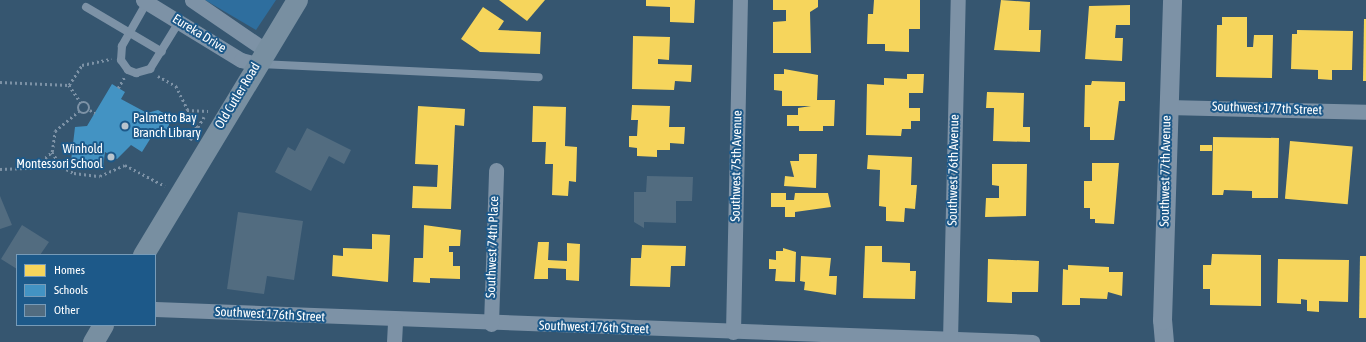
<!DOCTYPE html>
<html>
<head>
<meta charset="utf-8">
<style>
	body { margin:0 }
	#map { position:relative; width:1366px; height:342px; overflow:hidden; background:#365670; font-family:"Asap Condensed",sans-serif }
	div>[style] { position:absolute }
	.green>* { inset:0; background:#2e6e9e }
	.homes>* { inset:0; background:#f6d55c; transform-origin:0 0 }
	.schools>* { inset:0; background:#4393c3 }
	.building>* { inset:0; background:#526c80 }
	.path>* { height:2.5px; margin-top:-1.25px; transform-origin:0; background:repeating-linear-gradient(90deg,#7d92a6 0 2px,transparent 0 5px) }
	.path>.ring { margin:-1.25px; padding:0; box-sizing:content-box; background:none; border:2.5px solid #7d92a6; border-radius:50% }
	.service>* { height:8px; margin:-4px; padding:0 4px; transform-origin:4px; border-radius:4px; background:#7d92a6 }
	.minor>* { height:15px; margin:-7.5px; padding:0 7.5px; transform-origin:7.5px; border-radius:7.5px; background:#7d92a6 }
	.tertiary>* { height:19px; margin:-9.5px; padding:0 9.5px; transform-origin:9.5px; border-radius:9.5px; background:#7d92a6 }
	.secondary>* { height:21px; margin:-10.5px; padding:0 10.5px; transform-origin:10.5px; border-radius:10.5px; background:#788fa1 }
	.dots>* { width:11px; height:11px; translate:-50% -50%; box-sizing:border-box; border:2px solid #1d5989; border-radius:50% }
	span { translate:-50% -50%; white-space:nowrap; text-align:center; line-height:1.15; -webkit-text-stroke:4px #1d5989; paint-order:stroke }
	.street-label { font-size:13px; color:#fff }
	.poi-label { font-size:13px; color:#fff }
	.left { translate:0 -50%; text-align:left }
	.right { translate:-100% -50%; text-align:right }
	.legend { position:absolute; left:16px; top:254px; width:140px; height:72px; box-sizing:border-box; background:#1d5989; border:1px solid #779bb8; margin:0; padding:5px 7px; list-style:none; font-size:12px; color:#fff }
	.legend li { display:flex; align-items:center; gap:8px; height:20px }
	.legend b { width:20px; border:1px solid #779bb8 }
</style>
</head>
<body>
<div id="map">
	<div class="green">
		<div style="clip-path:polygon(205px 0,276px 0,256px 30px)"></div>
	</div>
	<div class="homes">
		<div style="clip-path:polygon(499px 0,545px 0,527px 21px)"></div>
		<div style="clip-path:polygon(646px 0,695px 0,694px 23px,670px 22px,670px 7px,646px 6px)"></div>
		<div style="clip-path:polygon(773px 0,818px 0,818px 7px,810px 12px,811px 53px,773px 53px,773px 22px,786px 21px,786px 10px,773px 10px)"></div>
		<div style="clip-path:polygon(874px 0,920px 0,920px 29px,909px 29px,909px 52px,885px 51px,885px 44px,867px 44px,868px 14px,873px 14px)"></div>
		<div style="clip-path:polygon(1001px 0,1030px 2px,1029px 30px,1041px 30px,1040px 52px,994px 50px)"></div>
		<div style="clip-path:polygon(1130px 5px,1130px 25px,1116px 25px,1115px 38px,1123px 38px,1122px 61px,1085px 59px,1089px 6px)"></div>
		<div style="clip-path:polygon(483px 7px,504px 21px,498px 30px,541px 32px,540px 54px,480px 52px,461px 39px)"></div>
		<div style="clip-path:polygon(1222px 17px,1247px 17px,1247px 47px,1253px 47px,1254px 35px,1273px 35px,1272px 78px,1216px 77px,1217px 25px,1222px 25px)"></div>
		<div style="clip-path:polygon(1364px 19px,1366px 19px,1366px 81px,1363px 81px)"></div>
		<div style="clip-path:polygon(1297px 30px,1353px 31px,1352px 70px,1332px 70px,1332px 80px,1318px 79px,1318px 70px,1291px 69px,1292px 34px,1297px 34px)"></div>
		<div style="clip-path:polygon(633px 36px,670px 37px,669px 60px,658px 59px,658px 64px,692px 65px,691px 82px,675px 81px,674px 90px,632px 89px)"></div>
		<div style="clip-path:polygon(784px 69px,818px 75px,817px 100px,835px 100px,834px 126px,823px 126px,823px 131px,799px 131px,799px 126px,787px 126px,787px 115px,798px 115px,798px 108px,811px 106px,782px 106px,782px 91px,774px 90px,774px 74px,784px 74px)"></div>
		<div style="clip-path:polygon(907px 74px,924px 74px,923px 93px,909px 93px,909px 108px,920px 108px,920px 121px,911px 121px,911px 129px,902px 129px,901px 136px,866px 135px,867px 84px,884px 85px,884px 78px,907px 79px)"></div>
		<div style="clip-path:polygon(1092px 81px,1125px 82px,1125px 101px,1119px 101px,1114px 140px,1090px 140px,1090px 127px,1084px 127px,1085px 85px,1091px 85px)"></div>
		<div style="clip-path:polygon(987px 92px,1024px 93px,1023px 127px,1030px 127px,1030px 142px,993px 141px,994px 108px,986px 108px)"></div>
		<div style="clip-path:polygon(632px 105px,670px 106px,669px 127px,685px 127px,684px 144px,670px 143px,670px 150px,657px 150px,657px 157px,637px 156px,637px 148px,629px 147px,629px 136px,637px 136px,638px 120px,631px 120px)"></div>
		<div style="clip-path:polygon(418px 106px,465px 109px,464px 126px,455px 125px,451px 209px,412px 208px,413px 186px,437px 187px,438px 165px,415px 164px)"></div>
		<div style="clip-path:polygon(533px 106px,566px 107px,565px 146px,577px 147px,576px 182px,569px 181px,568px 196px,552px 195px,553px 164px,545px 164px,546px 142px,532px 142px)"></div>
		<div style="clip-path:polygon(1213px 137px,1279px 138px,1278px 198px,1252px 198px,1252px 191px,1224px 190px,1223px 195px,1212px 195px)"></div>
		<div style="left:1290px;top:141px;width:63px;height:58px;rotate:5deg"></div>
		<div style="left:1200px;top:145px;width:12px;height:6px"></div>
		<div style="clip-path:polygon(799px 154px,817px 154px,816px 188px,784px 186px,785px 176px,794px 177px,790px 161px,799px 161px)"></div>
		<div style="clip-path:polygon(868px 155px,912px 157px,911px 185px,917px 185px,915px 209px,905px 208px,904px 222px,886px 221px,886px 207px,879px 206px,880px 170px,867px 169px)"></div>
		<div style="clip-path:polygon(1092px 163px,1119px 163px,1114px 224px,1095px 223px,1095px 219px,1090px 219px,1090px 208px,1084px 208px,1084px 181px,1092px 181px)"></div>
		<div style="clip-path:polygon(992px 164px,1027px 164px,1026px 216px,985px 217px,986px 198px,999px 198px,999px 186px,992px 185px)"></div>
		<div style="clip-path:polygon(771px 193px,786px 193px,786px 200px,794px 200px,795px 193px,828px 193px,831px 207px,795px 212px,795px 217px,785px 217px,785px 207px,771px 207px)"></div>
		<div style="clip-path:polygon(424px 225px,461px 230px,460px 246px,449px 246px,449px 252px,453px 252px,453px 266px,460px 266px,460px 279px,430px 278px,430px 283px,413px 282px,414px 258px,423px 258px)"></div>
		<div style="clip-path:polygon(372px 234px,390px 235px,388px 282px,332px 276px,333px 255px,343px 256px,343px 248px,372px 249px)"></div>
		<div style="clip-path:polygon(538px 242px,549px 242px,548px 260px,567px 261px,567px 243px,580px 244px,579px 281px,566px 280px,566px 269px,548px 268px,548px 279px,534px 279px)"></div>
		<div style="clip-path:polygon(642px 245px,686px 246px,685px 266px,671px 266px,670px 287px,630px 286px,631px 258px,641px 258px)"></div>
		<div style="clip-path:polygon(865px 246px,882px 246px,882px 262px,910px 263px,910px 271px,916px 271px,915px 299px,863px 298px)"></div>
		<div style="clip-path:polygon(783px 248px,796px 252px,795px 282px,775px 281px,776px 269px,769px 269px,769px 259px,776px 260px,776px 251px,783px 251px)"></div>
		<div style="clip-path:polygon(1212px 254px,1261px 255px,1261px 306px,1210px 305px,1210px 289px,1203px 289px,1203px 265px,1211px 265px)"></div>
		<div style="clip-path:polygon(801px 256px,831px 258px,829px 276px,837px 276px,836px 295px,804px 290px,805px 282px,800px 281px)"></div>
		<div style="clip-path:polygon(1360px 256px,1366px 256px,1366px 318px,1359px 318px)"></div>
		<div style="clip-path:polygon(988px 259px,1039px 261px,1038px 292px,1012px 292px,1012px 303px,987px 302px)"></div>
		<div style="clip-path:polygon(1278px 259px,1349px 260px,1348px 302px,1319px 301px,1319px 312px,1307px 311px,1307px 300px,1301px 299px,1301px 304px,1277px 303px)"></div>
		<div style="clip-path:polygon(1068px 265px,1109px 267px,1109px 272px,1123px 272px,1122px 296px,1108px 292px,1107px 299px,1080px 298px,1080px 305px,1062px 305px,1063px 269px,1068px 270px)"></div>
	</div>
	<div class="schools">
		<div style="clip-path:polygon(112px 84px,125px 92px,121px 99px,147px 113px,158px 110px,167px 115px,169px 125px,164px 134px,152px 136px,142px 152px,131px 145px,117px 159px,105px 152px,103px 168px,77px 166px,78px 162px,71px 161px,75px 127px,87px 126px)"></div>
	</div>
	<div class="building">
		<div style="clip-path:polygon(307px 128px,351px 150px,344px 164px,329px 156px,311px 191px,275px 172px,288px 147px,295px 151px)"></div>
		<div style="clip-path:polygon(647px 176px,693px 177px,692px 201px,676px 201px,676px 223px,644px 222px,644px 228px,634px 222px,634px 192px,646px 192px)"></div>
		<div style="clip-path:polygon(0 196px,12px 225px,0 229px)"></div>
		<div style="clip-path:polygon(238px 212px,303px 221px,294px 280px,267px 276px,264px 294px,227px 289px)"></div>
		<div style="clip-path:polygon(22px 225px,49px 242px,40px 255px,17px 255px,17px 269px,1px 259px)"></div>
	</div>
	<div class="path">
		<div style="left:158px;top:76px;width:21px;rotate:29deg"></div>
		<div style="left:176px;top:86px;width:47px;rotate:63.4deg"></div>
		<div style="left:0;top:82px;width:69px;rotate:2.5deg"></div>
		<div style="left:69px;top:85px;width:22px;rotate:56deg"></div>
		<div style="left:69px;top:85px;width:24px;rotate:-57deg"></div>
		<div style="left:82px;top:65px;width:30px;rotate:-12deg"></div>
		<div style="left:118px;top:88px;width:12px;rotate:-59deg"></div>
		<div class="ring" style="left:78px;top:102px;width:9.5px;height:9.5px"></div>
		<div style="left:90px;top:110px;width:6px;rotate:31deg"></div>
		<div style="left:187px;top:110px;width:21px;rotate:3deg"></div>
		<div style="left:190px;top:140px;width:27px;rotate:-59deg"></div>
		<div style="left:52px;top:152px;width:21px;rotate:-82deg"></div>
		<div style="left:55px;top:131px;width:31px;rotate:-40deg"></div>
		<div style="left:0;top:169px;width:34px;rotate:-2deg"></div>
		<div style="left:34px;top:168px;width:24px;rotate:-42deg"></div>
		<div style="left:52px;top:152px;width:18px;rotate:56deg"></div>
		<div style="left:62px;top:167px;width:13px;rotate:27deg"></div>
		<div style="left:74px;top:173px;width:26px;rotate:7deg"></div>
		<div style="left:100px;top:176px;width:27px;rotate:-24deg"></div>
		<div style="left:125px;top:165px;width:45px;rotate:27.7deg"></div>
	</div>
	<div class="service">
		<div style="left:147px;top:2px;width:51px;rotate:119.6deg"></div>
		<div style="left:122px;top:46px;width:14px;rotate:94deg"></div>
		<div style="left:121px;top:60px;width:12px;rotate:55deg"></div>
		<div style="left:128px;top:70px;width:9px;rotate:21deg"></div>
		<div style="left:136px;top:73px;width:15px;rotate:-16deg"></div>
		<div style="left:150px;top:69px;width:55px;rotate:-58.3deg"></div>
		<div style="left:86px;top:7px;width:88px;rotate:30.6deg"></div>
		<div style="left:260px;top:64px;width:279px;rotate:2.7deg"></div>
	</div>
	<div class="minor">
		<div style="left:143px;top:0;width:115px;rotate:31.5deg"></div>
		<div style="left:241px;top:60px;width:16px;rotate:14deg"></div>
		<div style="left:192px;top:0;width:88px;rotate:34.4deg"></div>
		<div style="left:1167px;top:107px;width:199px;rotate:1.4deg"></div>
		<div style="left:155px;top:309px;width:878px;rotate:2.15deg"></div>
		<div style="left:491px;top:324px;width:154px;rotate:-88.1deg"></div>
		<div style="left:733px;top:332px;width:332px;rotate:-88.8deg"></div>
		<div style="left:950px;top:340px;width:340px;rotate:-88.7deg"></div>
		<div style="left:394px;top:342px;width:22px;rotate:-87deg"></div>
	</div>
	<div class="tertiary">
		<div style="left:1164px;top:342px;width:22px;rotate:-95deg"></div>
		<div style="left:1162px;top:320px;width:320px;rotate:-88.2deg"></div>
	</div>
	<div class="secondary">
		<div style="left:143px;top:255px;width:298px;rotate:-58.9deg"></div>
		<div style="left:93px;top:342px;width:20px;rotate:-60deg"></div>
	</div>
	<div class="dots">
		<div style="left:125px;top:126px;background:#b9c4cd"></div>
		<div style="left:111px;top:157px;background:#b9c4cd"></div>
	</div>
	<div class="street-label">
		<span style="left:199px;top:34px;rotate:32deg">Eureka Drive</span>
		<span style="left:238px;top:96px;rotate:-59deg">Old Cutler Road</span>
		<span style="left:1267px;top:109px;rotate:2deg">Southwest 177th Street</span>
		<span style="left:737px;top:166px;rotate:-89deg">Southwest 75th Avenue</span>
		<span style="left:954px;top:170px;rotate:-89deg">Southwest 76th Avenue</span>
		<span style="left:1166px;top:171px;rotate:-89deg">Southwest 77th Avenue</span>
		<span style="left:493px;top:247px;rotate:-88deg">Southwest 74th Place</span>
		<span style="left:270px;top:315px;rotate:3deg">Southwest 176th Street</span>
		<span style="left:594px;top:328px;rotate:2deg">Southwest 176th Street</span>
	</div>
	<div class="poi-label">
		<span class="left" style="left:133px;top:126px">Palmetto Bay<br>Branch Library</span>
		<span class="right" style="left:103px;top:157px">Winhold<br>Montessori School</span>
	</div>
	<ul class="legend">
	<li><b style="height:11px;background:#f6d55c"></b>Homes</li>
	<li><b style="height:11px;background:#4393c3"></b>Schools</li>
	<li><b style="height:11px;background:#526c80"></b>Other</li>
	</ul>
</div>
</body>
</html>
